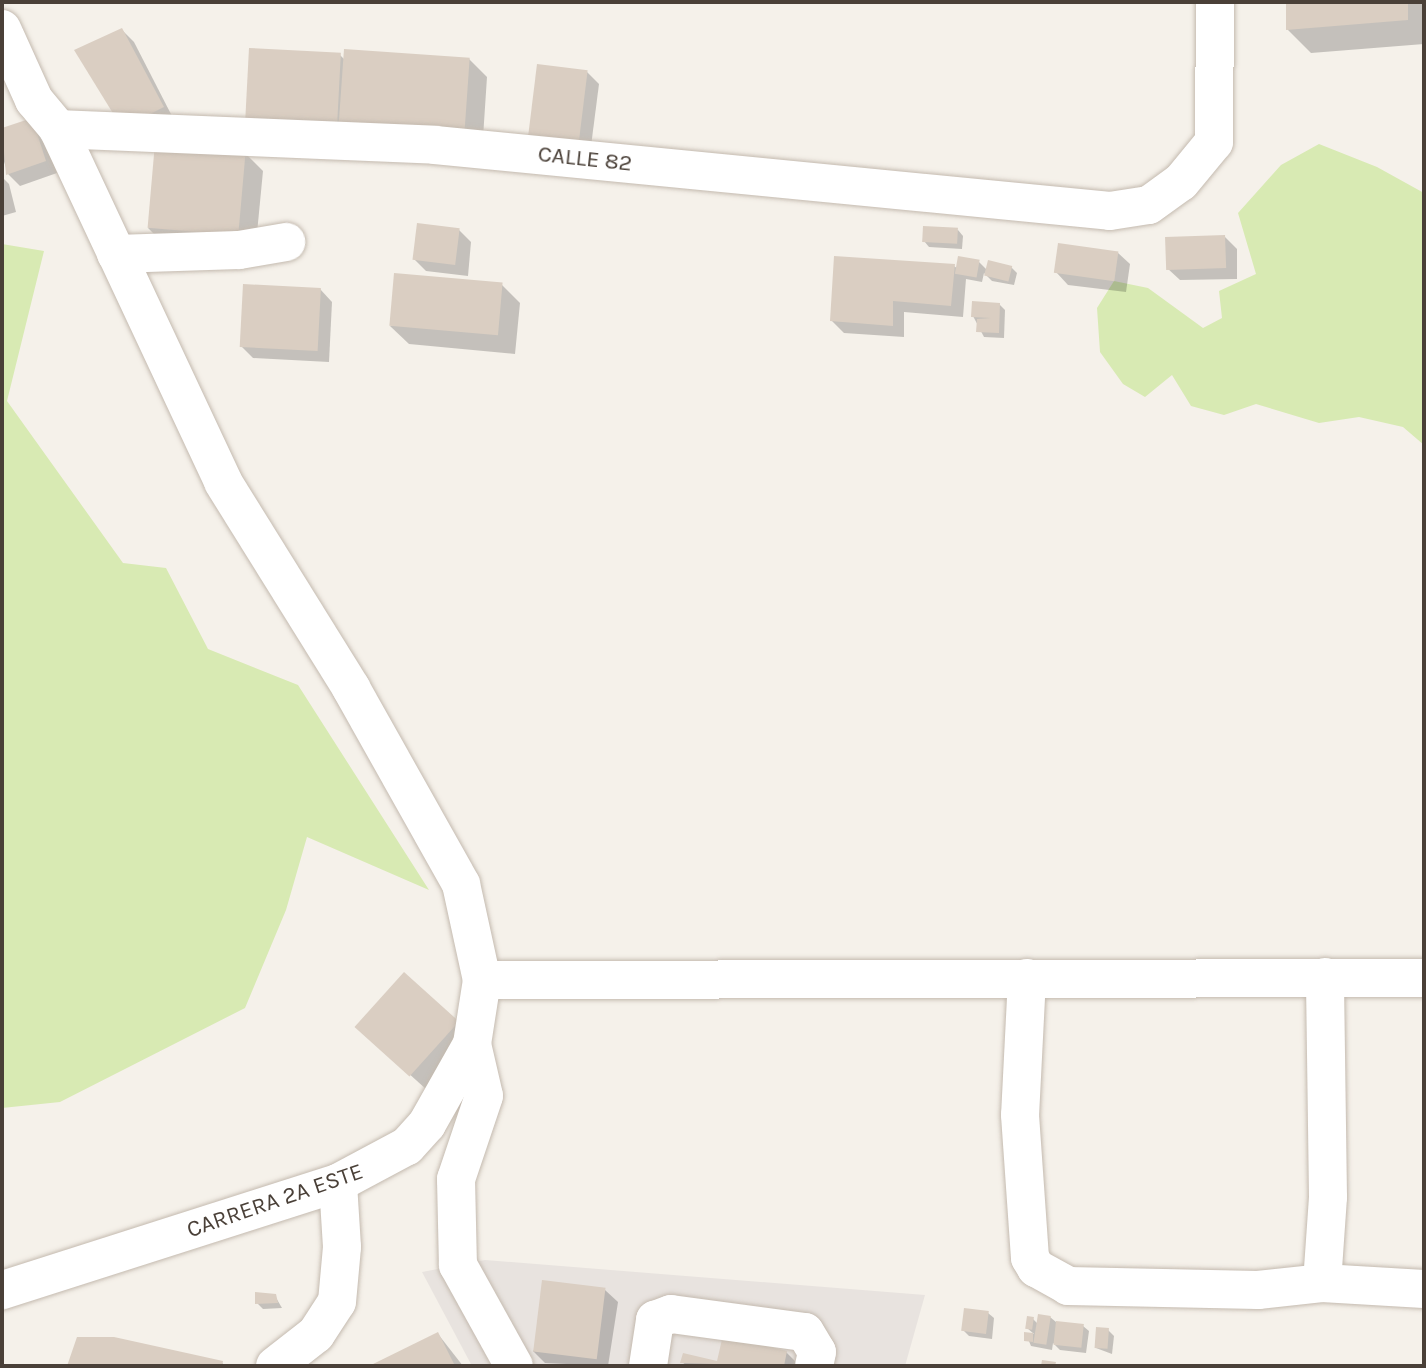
<!DOCTYPE html>
<html>
<head>
<meta charset="utf-8">
<style>
	body { margin:0 }
	#map { position:relative; width:1426px; height:1368px; overflow:hidden; background:#f5f1ea; font-family:Karla,sans-serif }
	div>[style] { position:absolute }
	.industrial>* { inset:0; background:#e8e3df }
	.green>* { inset:0; background:#d8eab3 }
	.shadow>* { inset:0; background:#0003; transform-origin:0 0 }
	.building>* { inset:0; background:#dacec2; transform-origin:0 0 }
	.roads { filter:drop-shadow(0 0 2px #c4baaf) drop-shadow(0 0 2px #c4baaf) }
	.minor>* { height:38px; margin:-19px; padding:0 19px; transform-origin:19px; border-radius:19px; background:#fff }
	span { translate:-50% -50%; white-space:nowrap; text-align:center; line-height:1.15; -webkit-text-stroke:5px #fff; paint-order:stroke }
	.street-label { font-size:23px; color:#4a4038 }
	.frame { position:absolute; inset:0; border:4px solid #4a4038; pointer-events:none }
</style>
</head>
<body>
<div id="map">
	<div class="industrial">
		<div style="clip-path:polygon(485px 1260px,925px 1295px,905px 1366px,472px 1366px,422px 1272px)"></div>
	</div>
	<div class="green">
		<div style="clip-path:polygon(1319px 144px,1377px 167px,1424px 193px,1424px 445px,1403px 427px,1359px 417px,1319px 423px,1256px 404px,1224px 415px,1191px 406px,1172px 375px,1145px 397px,1123px 384px,1100px 352px,1097px 308px,1114px 281px,1148px 288px,1203px 328px,1222px 318px,1219px 291px,1256px 274px,1238px 213px,1281px 165px)"></div>
		<div style="clip-path:polygon(2px 244px,44px 251px,7px 401px,123px 563px,166px 568px,208px 649px,298px 685px,429px 890px,307px 837px,286px 910px,245px 1008px,60px 1102px,2px 1108px)"></div>
	</div>
	<div class="shadow">
		<div style="clip-path:polygon(1288px 2px,1424px 2px,1424px 44px,1311px 53px,1287px 29px)"></div>
		<div style="clip-path:polygon(122px 30px,134px 42px,174px 120px,123px 127px)"></div>
		<div style="clip-path:polygon(340px 55px,345px 60px,469px 59px,487px 77px,482px 153px,246px 121px)"></div>
		<div style="clip-path:polygon(587px 72px,599px 84px,590px 154px,542px 148px)"></div>
		<div style="clip-path:polygon(31px 120px,43px 132px,57px 173px,20px 186px,8px 174px,2px 155px,2px 129px)"></div>
		<div style="clip-path:polygon(245px 153px,263px 171px,255px 254px,166px 246px,148px 228px)"></div>
		<div style="clip-path:polygon(2px 177px,9px 184px,16px 212px,2px 216px)"></div>
		<div style="clip-path:polygon(459px 230px,471px 242px,468px 276px,426px 271px,414px 259px)"></div>
		<div style="clip-path:polygon(958px 230px,963px 236px,962px 249px,929px 247px,924px 241px)"></div>
		<div style="clip-path:polygon(1225px 237px,1237px 249px,1237px 279px,1180px 280px,1167px 268px)"></div>
		<div style="clip-path:polygon(1117px 252px,1130px 264px,1126px 292px,1068px 285px,1056px 272px)"></div>
		<div style="clip-path:polygon(979px 262px,987px 270px,1011px 267px,1017px 273px,1014px 285px,992px 281px,984px 273px,982px 282px,966px 279px,963px 317px,904px 312px,904px 337px,844px 333px,832px 321px,954px 266px,958px 269px)"></div>
		<div style="clip-path:polygon(502px 285px,520px 303px,515px 354px,409px 344px,390px 326px)"></div>
		<div style="clip-path:polygon(320px 289px,332px 302px,329px 362px,253px 358px,241px 346px)"></div>
		<div style="clip-path:polygon(999px 304px,1005px 310px,1004px 338px,984px 337px,973px 316px)"></div>
		<div style="left:404px;top:975px;width:97px;height:70px;rotate:42deg"></div>
		<div style="clip-path:polygon(605px 1290px,618px 1302px,608px 1366px,545px 1363px,533px 1351px)"></div>
		<div style="clip-path:polygon(275px 1296px,282px 1308px,263px 1309px,257px 1303px)"></div>
		<div style="clip-path:polygon(988px 1313px,994px 1318px,992px 1339px,969px 1336px,963px 1330px)"></div>
		<div style="clip-path:polygon(1050px 1317px,1056px 1322px,1083px 1326px,1089px 1331px,1086px 1353px,1060px 1350px,1053px 1343px,1052px 1350px,1031px 1346px,1026px 1334px,1034px 1334px,1027px 1328px,1033px 1319px,1038px 1324px)"></div>
		<div style="clip-path:polygon(1108px 1330px,1114px 1336px,1112px 1354px,1096px 1348px)"></div>
		<div style="clip-path:polygon(438px 1334px,463px 1366px,374px 1366px)"></div>
		<div style="clip-path:polygon(78px 1339px,222px 1363px,226px 1366px,69px 1366px)"></div>
		<div style="clip-path:polygon(786px 1352px,800px 1366px,687px 1366px,682px 1362px,718px 1363px)"></div>
	</div>
	<div class="building">
		<div style="clip-path:polygon(1286px 2px,1408px 2px,1408px 20px,1286px 30px)"></div>
		<div style="clip-path:polygon(122px 28px,164px 107px,122px 128px,74px 50px)"></div>
		<div style="left:249px;top:48px;width:92px;height:74px;rotate:3deg"></div>
		<div style="left:344px;top:49px;width:126px;height:78px;rotate:4deg"></div>
		<div style="left:537px;top:64px;width:51px;height:73px;rotate:7deg"></div>
		<div style="clip-path:polygon(32px 118px,46px 161px,6px 175px,2px 128px)"></div>
		<div style="left:155px;top:143px;width:91px;height:85px;rotate:5deg"></div>
		<div style="left:417px;top:223px;width:43px;height:37px;rotate:7deg"></div>
		<div style="left:923px;top:226px;width:35px;height:16px;rotate:3deg"></div>
		<div style="left:1225px;top:235px;width:33px;height:60px;rotate:88deg"></div>
		<div style="left:1058px;top:243px;width:61px;height:30px;rotate:8deg"></div>
		<div style="clip-path:polygon(834px 256px,955px 264px,951px 306px,893px 301px,893px 326px,830px 321px)"></div>
		<div style="left:958px;top:256px;width:22px;height:18px;rotate:10deg"></div>
		<div style="left:988px;top:260px;width:25px;height:16px;rotate:14deg"></div>
		<div style="left:394px;top:273px;width:109px;height:53px;rotate:5deg"></div>
		<div style="left:243px;top:284px;width:78px;height:63px;rotate:3deg"></div>
		<div style="clip-path:polygon(972px 301px,1000px 303px,999px 333px,976px 332px,977px 319px,991px 318px,971px 317px)"></div>
		<div style="left:404px;top:972px;width:74px;height:74px;rotate:42deg"></div>
		<div style="left:542px;top:1280px;width:64px;height:72px;rotate:7deg"></div>
		<div style="clip-path:polygon(255px 1292px,276px 1294px,278px 1303px,255px 1304px)"></div>
		<div style="left:964px;top:1308px;width:25px;height:23px;rotate:7deg"></div>
		<div style="left:1038px;top:1314px;width:13px;height:29px;rotate:9deg"></div>
		<div style="left:1027px;top:1316px;width:7px;height:13px;rotate:8deg"></div>
		<div style="left:1056px;top:1321px;width:28px;height:24px;rotate:6deg"></div>
		<div style="left:1096px;top:1327px;width:13px;height:21px;rotate:4deg"></div>
		<div style="clip-path:polygon(438px 1332px,455px 1366px,369px 1366px)"></div>
		<div style="clip-path:polygon(1024px 1332px,1033px 1333px,1033px 1342px,1024px 1341px)"></div>
		<div style="clip-path:polygon(723px 1335px,787px 1351px,784px 1366px,680px 1363px,683px 1353px,717px 1361px)"></div>
		<div style="clip-path:polygon(77px 1337px,114px 1337px,223px 1361px,222px 1366px,67px 1366px)"></div>
		<div style="clip-path:polygon(1042px 1360px,1056px 1362px,1055px 1366px,1041px 1366px)"></div>
	</div>
	<div class="roads">
		<div class="minor">
			<div style="left:2px;top:29px;width:78px;rotate:65.7deg"></div>
			<div style="left:34px;top:100px;width:38px;rotate:50deg"></div>
			<div style="left:58px;top:129px;width:390px;rotate:64.9deg"></div>
			<div style="left:223px;top:482px;width:243px;rotate:58.1deg"></div>
			<div style="left:351px;top:688px;width:225px;rotate:60.7deg"></div>
			<div style="left:461px;top:884px;width:98px;rotate:77.7deg"></div>
			<div style="left:482px;top:980px;width:65px;rotate:98.9deg"></div>
			<div style="left:472px;top:1044px;width:92px;rotate:119.4deg"></div>
			<div style="left:427px;top:1124px;width:30px;rotate:132deg"></div>
			<div style="left:407px;top:1146px;width:78px;rotate:151.8deg"></div>
			<div style="left:338px;top:1183px;width:353px;rotate:162.3deg"></div>
			<div style="left:58px;top:129px;width:377px;rotate:2.4deg"></div>
			<div style="left:435px;top:145px;width:678px;rotate:5.58deg"></div>
			<div style="left:1110px;top:211px;width:39px;rotate:-9deg"></div>
			<div style="left:1149px;top:205px;width:39px;rotate:-36deg"></div>
			<div style="left:1181px;top:182px;width:52px;rotate:-50.5deg"></div>
			<div style="left:1214px;top:142px;width:140px;rotate:-89.6deg"></div>
			<div style="left:116px;top:254px;width:123px;rotate:-1.9deg"></div>
			<div style="left:239px;top:250px;width:48px;rotate:-9.7deg"></div>
			<div style="left:1027px;top:978px;width:137px;rotate:92.9deg"></div>
			<div style="left:1020px;top:1115px;width:143px;rotate:86deg"></div>
			<div style="left:1030px;top:1258px;width:12px;rotate:59deg"></div>
			<div style="left:1036px;top:1268px;width:37px;rotate:29deg"></div>
			<div style="left:1068px;top:1286px;width:190px;rotate:1.2deg"></div>
			<div style="left:1258px;top:1290px;width:64px;rotate:-6.2deg"></div>
			<div style="left:1322px;top:1283px;width:102px;rotate:3.4deg"></div>
			<div style="left:482px;top:980px;width:942px;rotate:-0.12deg"></div>
			<div style="left:472px;top:1044px;width:53px;rotate:77deg"></div>
			<div style="left:484px;top:1096px;width:88px;rotate:108.6deg"></div>
			<div style="left:456px;top:1179px;width:86px;rotate:88.7deg"></div>
			<div style="left:458px;top:1265px;width:115px;rotate:61deg"></div>
			<div style="left:1322px;top:1283px;width:86px;rotate:-86deg"></div>
			<div style="left:1328px;top:1197px;width:220px;rotate:-90.8deg"></div>
			<div style="left:275px;top:1366px;width:52px;rotate:-38deg"></div>
			<div style="left:316px;top:1334px;width:38px;rotate:-57deg"></div>
			<div style="left:337px;top:1302px;width:55px;rotate:-84.8deg"></div>
			<div style="left:342px;top:1247px;width:64px;rotate:-93.6deg"></div>
			<div style="left:648px;top:1366px;width:47px;rotate:-81.3deg"></div>
			<div style="left:655px;top:1320px;width:17px;rotate:-21deg"></div>
			<div style="left:671px;top:1314px;width:135px;rotate:7.7deg"></div>
			<div style="left:805px;top:1332px;width:23px;rotate:59deg"></div>
			<div style="left:817px;top:1352px;width:14px;rotate:102deg"></div>
		</div>
	</div>
	<div class="street-label">
		<span style="left:585px;top:159px;rotate:6deg">CALLE 82</span>
		<span style="left:275px;top:1201px;rotate:-19deg">CARRERA 2A ESTE</span>
	</div>
	<div class="frame"></div>
</div>
</body>
</html>
